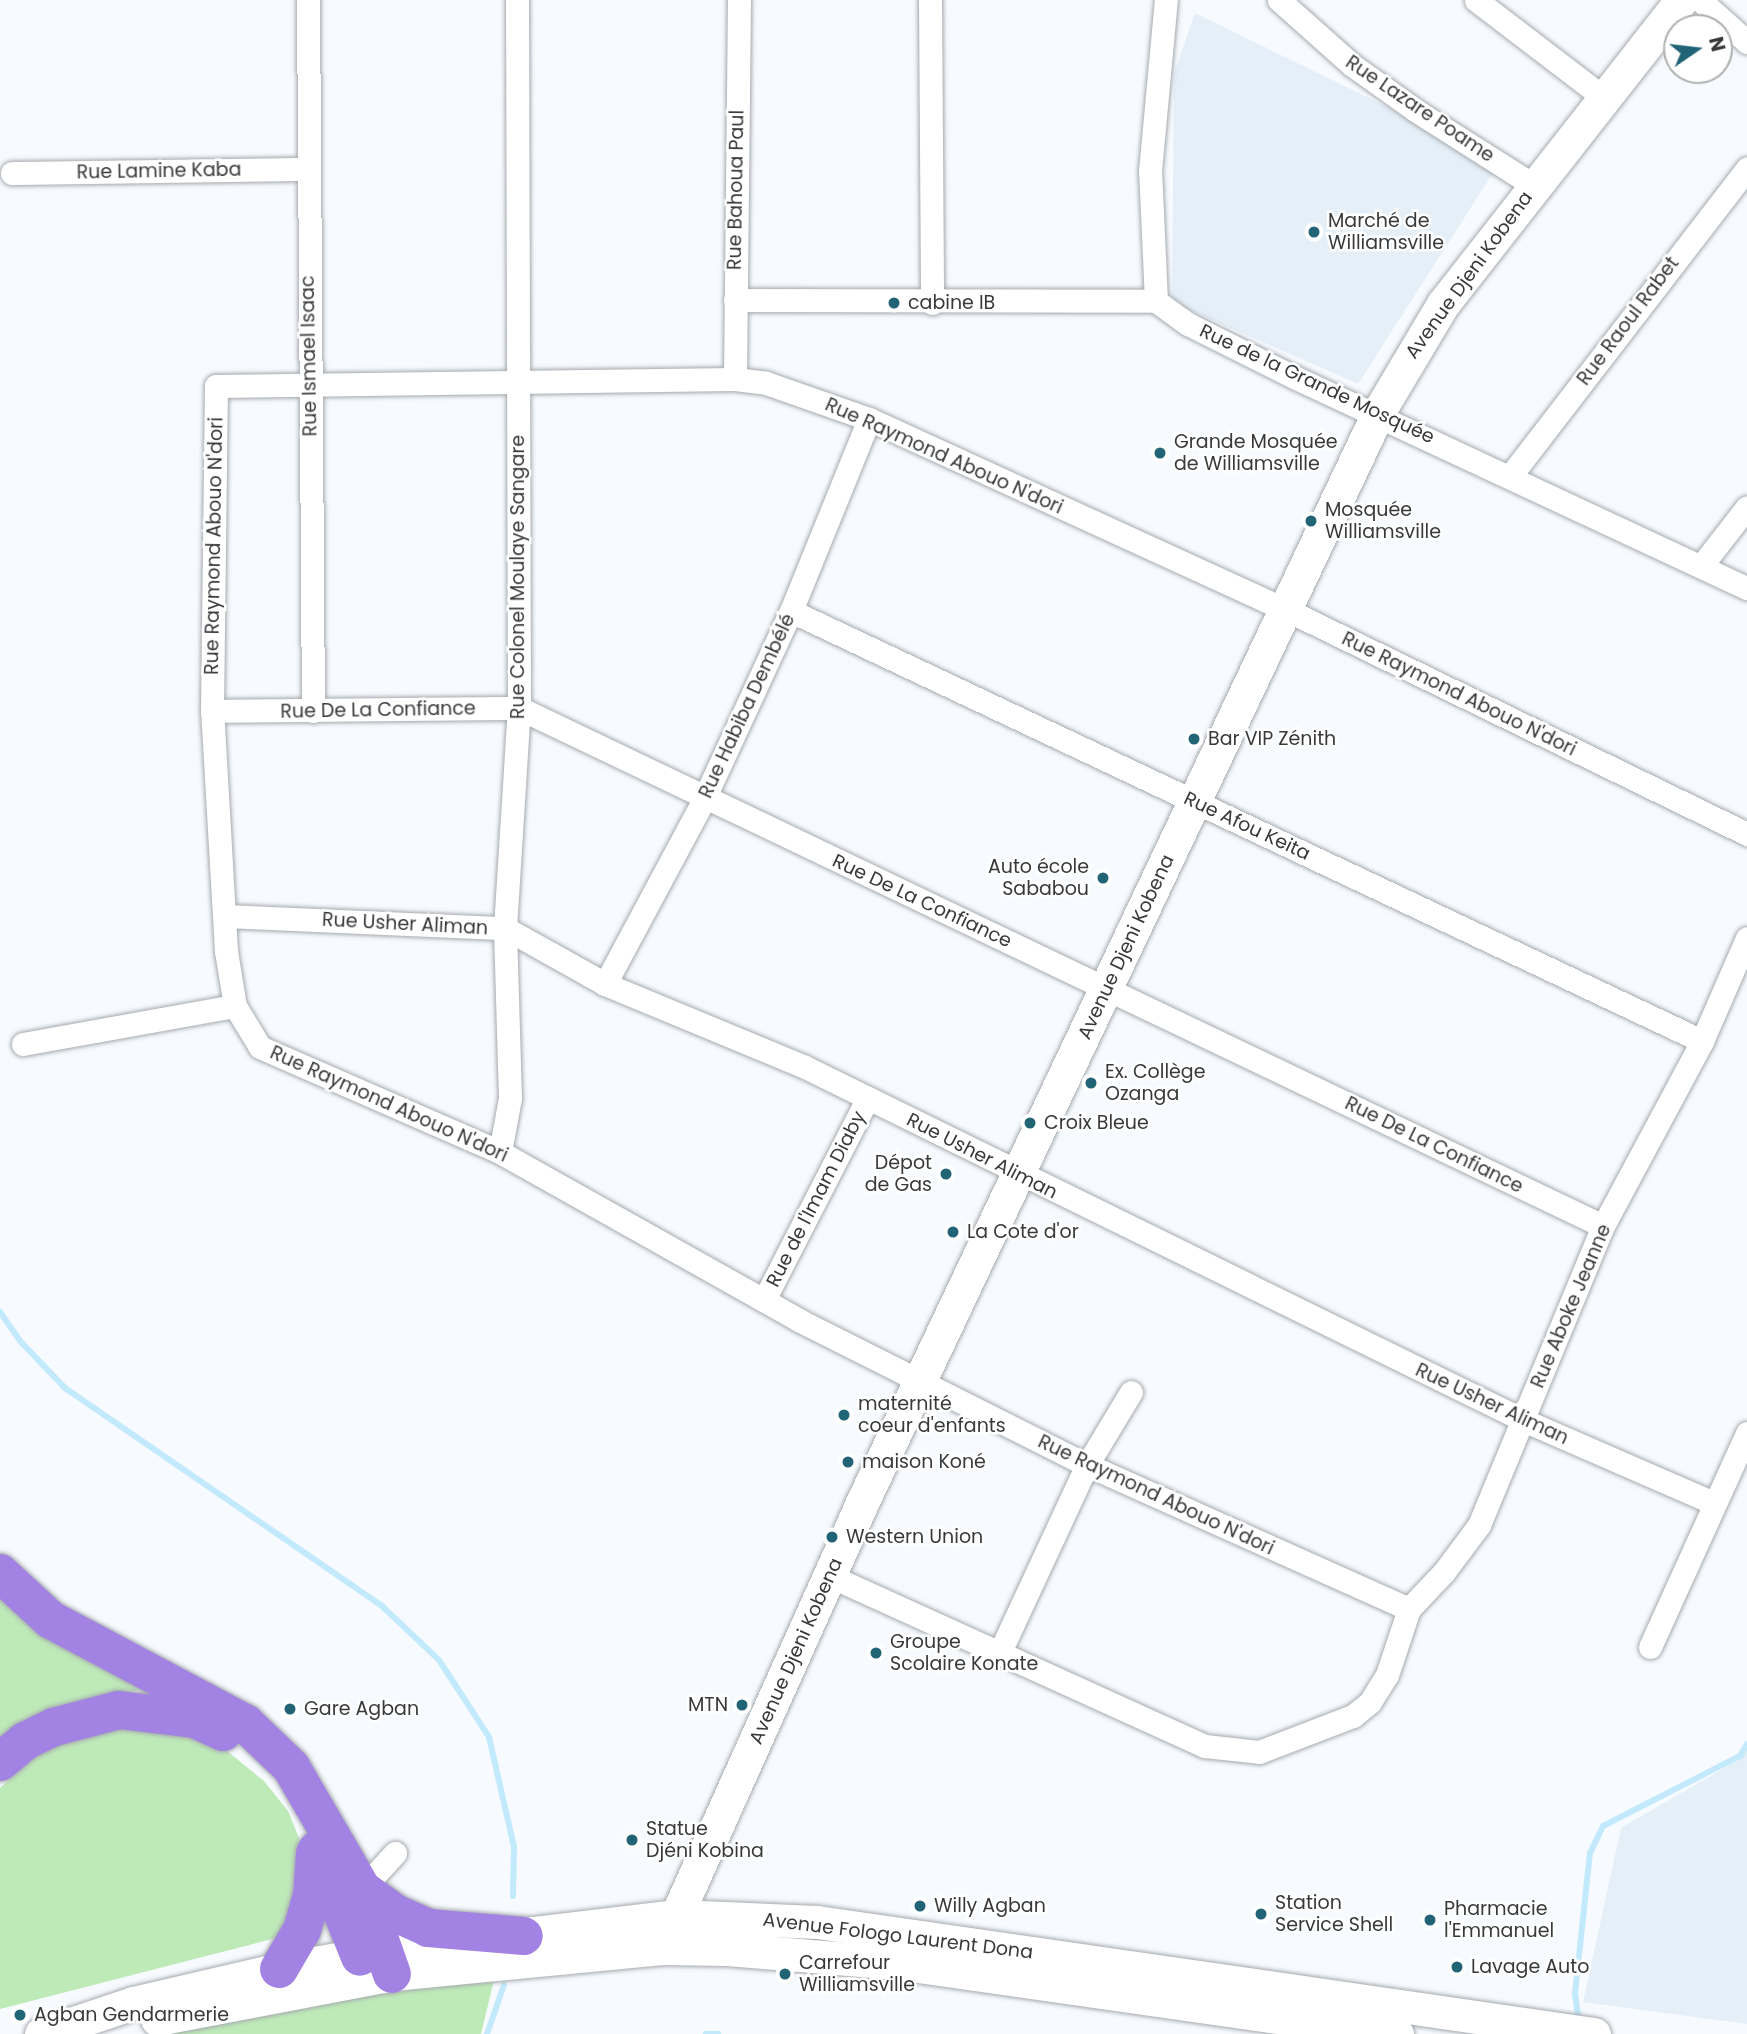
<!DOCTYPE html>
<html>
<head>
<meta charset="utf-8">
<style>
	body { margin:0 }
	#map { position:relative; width:1747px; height:2034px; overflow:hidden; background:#f7fbff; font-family:Poppins,sans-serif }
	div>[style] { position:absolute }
	.built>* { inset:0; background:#e4eff8 }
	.green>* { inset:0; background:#beeab8 }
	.stream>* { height:6px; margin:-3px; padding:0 3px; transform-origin:3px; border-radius:3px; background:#c2eafc }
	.roads { filter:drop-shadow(0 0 2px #a6aaae) drop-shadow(0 0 2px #a6aaae) }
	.street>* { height:23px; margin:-11.5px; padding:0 11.5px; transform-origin:11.5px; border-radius:11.5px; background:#fff }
	.secondary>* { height:33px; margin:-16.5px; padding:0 16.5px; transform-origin:16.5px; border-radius:16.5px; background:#fff }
	.highway>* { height:38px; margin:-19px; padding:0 19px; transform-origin:19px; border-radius:19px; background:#a283e3 }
	.dots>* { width:19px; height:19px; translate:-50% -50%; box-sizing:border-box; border:4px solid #fff; border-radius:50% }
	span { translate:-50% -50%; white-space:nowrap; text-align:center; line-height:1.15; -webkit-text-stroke:5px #fff; paint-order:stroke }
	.street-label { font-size:19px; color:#38393b }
	.poi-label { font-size:19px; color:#38393b }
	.left { translate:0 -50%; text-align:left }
	.right { translate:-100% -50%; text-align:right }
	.north { position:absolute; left:1663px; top:14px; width:70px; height:70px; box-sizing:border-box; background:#fff; border:2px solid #afb0b1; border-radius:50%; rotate:76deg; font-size:19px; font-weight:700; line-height:28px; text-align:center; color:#38393b }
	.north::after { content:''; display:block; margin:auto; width:24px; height:32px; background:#206476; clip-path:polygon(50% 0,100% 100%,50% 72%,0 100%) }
</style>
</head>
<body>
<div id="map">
	<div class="built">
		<div style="clip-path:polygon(1195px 13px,1500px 162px,1358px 384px,1172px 302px,1174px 74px)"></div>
		<div style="clip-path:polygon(1747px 1744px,1747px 2024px,1583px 2002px,1621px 1828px,1738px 1760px)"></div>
	</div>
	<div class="green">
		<div style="clip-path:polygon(0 1588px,146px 1688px,41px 1714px,0 1741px)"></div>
		<div style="clip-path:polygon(110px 1725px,185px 1733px,227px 1751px,264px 1781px,288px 1811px,301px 1843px,299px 1885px,284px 1936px,0 2009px,0 1788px,34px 1757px,71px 1735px)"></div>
		<div style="clip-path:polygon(494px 1980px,481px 2034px,162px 2034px,372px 1995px)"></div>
	</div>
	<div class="stream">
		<div style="left:0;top:1312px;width:35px;rotate:55deg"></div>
		<div style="left:20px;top:1341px;width:65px;rotate:46.2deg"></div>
		<div style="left:65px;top:1388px;width:383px;rotate:34.5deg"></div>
		<div style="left:381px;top:1605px;width:80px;rotate:43.5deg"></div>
		<div style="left:439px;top:1660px;width:92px;rotate:57deg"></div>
		<div style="left:489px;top:1737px;width:113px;rotate:77.2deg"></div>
		<div style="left:514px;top:1847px;width:49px;rotate:91.2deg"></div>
		<div style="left:1579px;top:2022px;width:29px;rotate:-98deg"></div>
		<div style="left:1575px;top:1993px;width:141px;rotate:-83.9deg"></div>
		<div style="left:1590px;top:1853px;width:30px;rotate:-64deg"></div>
		<div style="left:1603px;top:1826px;width:154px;rotate:-27.1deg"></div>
		<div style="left:1740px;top:1756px;width:14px;rotate:-60deg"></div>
		<div style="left:487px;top:2034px;width:52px;rotate:-70.9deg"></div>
		<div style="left:706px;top:2034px;width:12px"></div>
	</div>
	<div class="roads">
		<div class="street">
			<div style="left:308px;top:0;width:711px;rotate:89.6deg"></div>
			<div style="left:930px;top:0;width:303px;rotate:89.6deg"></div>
			<div style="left:1279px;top:0;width:98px;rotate:41.7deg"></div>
			<div style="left:1352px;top:65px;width:77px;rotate:35.5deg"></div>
			<div style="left:1415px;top:110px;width:140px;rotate:32.4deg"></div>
			<div style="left:1476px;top:0;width:160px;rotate:37.4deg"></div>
			<div style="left:1700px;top:0;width:63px;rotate:41.8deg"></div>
			<div style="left:12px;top:173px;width:294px;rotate:-0.8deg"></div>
			<div style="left:735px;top:300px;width:421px;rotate:0.1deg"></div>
			<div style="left:1156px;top:301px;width:39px;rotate:36deg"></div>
			<div style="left:1188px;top:324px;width:119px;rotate:26.6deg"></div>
			<div style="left:1294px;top:377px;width:500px;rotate:25deg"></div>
			<div style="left:1156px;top:301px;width:130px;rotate:-92.6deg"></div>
			<div style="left:1150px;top:171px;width:172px;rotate:-84.7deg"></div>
			<div style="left:735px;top:379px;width:379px;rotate:-89.4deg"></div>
			<div style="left:1511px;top:475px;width:387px;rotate:-52.4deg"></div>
			<div style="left:1702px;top:565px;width:73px;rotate:-52.2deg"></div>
			<div style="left:791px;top:611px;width:1007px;rotate:25.27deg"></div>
			<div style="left:212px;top:711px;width:307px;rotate:-0.6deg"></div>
			<div style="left:519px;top:708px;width:1201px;rotate:25.54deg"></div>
			<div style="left:225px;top:916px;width:280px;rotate:2.5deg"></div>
			<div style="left:505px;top:928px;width:115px;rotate:29.2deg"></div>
			<div style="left:605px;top:984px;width:214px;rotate:22.5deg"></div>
			<div style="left:803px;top:1066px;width:802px;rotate:26.18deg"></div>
			<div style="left:1523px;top:1420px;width:208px;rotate:23.5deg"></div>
			<div style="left:605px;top:984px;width:210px;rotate:-61.8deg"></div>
			<div style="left:704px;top:799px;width:207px;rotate:-65.2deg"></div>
			<div style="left:791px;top:611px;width:207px;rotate:-67.9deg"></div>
			<div style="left:23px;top:1044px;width:215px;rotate:-10.2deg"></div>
			<div style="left:500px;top:1152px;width:55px;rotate:-79.5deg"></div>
			<div style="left:510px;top:1098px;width:170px;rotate:-91.7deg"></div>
			<div style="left:505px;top:928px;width:220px;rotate:-86.4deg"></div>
			<div style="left:519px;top:708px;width:708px;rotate:-90.16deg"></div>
			<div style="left:764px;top:1300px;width:227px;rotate:-62.8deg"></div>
			<div style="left:830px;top:1576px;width:412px;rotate:24.4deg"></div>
			<div style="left:1205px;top:1746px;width:54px;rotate:6.3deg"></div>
			<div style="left:1259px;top:1752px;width:101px;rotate:-21deg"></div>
			<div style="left:1353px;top:1716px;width:22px;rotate:-39deg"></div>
			<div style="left:1370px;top:1702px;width:32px;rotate:-58deg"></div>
			<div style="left:1387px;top:1675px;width:70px;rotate:-71.6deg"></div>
			<div style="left:1409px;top:1609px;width:51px;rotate:-46.6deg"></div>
			<div style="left:1444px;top:1572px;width:59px;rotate:-53.3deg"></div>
			<div style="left:1479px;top:1525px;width:324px;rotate:-67.5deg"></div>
			<div style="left:1603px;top:1226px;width:210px;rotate:-61.8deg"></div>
			<div style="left:1702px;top:1041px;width:112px;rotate:-66.4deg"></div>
			<div style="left:1409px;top:1609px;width:353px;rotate:-155.9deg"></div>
			<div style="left:1087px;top:1465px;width:322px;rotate:-153.3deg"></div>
			<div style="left:799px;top:1320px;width:343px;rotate:-150.7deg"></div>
			<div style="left:500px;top:1152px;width:262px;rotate:-156.4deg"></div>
			<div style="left:260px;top:1047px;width:48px;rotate:-121.4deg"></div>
			<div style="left:235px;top:1006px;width:56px;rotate:-99.3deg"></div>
			<div style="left:226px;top:951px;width:240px;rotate:-93.3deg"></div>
			<div style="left:212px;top:711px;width:325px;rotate:-89.3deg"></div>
			<div style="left:216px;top:386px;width:519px;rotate:-0.77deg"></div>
			<div style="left:735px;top:379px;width:31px;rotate:7deg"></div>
			<div style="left:766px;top:383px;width:109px;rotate:19.3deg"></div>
			<div style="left:869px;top:419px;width:460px;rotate:24.6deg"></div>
			<div style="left:1287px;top:610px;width:512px;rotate:25.96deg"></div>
			<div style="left:1650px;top:1647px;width:235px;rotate:-65.6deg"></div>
			<div style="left:1000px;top:1652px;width:206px;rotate:-65.1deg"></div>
			<div style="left:1087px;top:1465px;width:85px;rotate:-58.9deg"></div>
			<div style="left:362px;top:1900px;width:11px;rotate:-90deg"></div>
			<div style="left:362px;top:1889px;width:49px;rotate:-47.5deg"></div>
		</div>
		<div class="secondary">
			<div style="left:662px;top:1948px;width:483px;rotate:-65.8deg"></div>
			<div style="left:860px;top:1507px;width:1210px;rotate:-64.66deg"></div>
			<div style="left:1378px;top:413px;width:127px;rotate:-59.2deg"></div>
			<div style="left:1443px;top:304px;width:386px;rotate:-51.9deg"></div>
			<div style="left:157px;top:2019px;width:239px;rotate:-10.8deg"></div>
			<div style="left:392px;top:1974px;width:271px;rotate:-5.5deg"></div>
			<div style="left:662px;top:1948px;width:65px;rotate:0.9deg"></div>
			<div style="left:727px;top:1949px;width:171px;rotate:4.7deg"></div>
			<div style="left:897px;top:1963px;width:505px;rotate:8.08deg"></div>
			<div style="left:41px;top:2034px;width:97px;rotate:-18.6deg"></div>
			<div style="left:133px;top:2003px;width:150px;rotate:-13.1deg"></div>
			<div style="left:279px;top:1969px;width:106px;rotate:-9.8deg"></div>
			<div style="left:383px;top:1951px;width:296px;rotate:-6.8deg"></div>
			<div style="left:677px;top:1916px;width:140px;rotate:2.5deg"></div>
			<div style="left:817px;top:1922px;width:785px;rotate:8.2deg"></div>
		</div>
		<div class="highway">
			<div style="left:0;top:1573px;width:69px;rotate:42.7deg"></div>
			<div style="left:51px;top:1620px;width:220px;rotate:28deg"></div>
			<div style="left:245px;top:1723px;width:64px;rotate:43.7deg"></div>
			<div style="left:291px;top:1767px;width:141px;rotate:59.8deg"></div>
			<div style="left:362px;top:1889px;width:90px;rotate:70.6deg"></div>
			<div style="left:0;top:1762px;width:33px;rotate:-40deg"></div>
			<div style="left:25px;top:1741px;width:32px;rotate:-26deg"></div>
			<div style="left:54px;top:1727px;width:67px;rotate:-14.7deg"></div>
			<div style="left:119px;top:1710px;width:77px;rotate:6.8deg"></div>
			<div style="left:195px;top:1719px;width:31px;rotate:25deg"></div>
			<div style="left:317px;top:1850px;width:115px;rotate:68.1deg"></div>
			<div style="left:362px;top:1889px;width:41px;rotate:36deg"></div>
			<div style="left:395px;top:1913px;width:36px;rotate:24deg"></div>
			<div style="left:428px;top:1928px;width:96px;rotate:4.8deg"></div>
			<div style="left:279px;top:1969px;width:45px;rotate:-59.5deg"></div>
			<div style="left:302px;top:1930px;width:35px;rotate:-74deg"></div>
			<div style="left:312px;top:1896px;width:43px;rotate:-86deg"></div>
		</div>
	</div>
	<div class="dots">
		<div style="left:1314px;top:232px;background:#206476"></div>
		<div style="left:894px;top:303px;background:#206476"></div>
		<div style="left:1160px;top:453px;background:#206476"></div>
		<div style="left:1311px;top:521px;background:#206476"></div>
		<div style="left:1194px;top:739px;background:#206476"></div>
		<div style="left:1103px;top:878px;background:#206476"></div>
		<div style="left:1091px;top:1083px;background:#206476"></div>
		<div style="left:1030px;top:1123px;background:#206476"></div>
		<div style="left:946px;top:1174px;background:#206476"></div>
		<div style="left:953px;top:1232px;background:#206476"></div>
		<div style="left:844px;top:1415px;background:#206476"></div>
		<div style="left:848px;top:1462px;background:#206476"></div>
		<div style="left:832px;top:1537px;background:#206476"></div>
		<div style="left:876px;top:1653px;background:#206476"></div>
		<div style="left:742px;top:1705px;background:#206476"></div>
		<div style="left:290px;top:1709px;background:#206476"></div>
		<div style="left:632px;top:1840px;background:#206476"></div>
		<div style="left:920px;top:1906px;background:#206476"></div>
		<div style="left:1261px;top:1914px;background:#206476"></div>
		<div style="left:1430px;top:1920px;background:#206476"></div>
		<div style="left:1457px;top:1967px;background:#206476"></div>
		<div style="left:785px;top:1974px;background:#206476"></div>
		<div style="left:20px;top:2015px;background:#206476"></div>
	</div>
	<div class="street-label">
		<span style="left:1420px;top:109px;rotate:34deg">Rue Lazare Poame</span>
		<span style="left:159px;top:171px;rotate:-1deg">Rue Lamine Kaba</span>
		<span style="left:736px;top:190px;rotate:-89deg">Rue Bahoua Paul</span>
		<span style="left:1469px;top:275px;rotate:-54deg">Avenue Djeni Kobena</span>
		<span style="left:1628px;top:321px;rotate:-53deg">Rue Raoul Rabet</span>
		<span style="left:309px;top:356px;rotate:-91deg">Rue Ismael Isaac</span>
		<span style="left:1317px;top:384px;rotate:25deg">Rue de la Grande Mosquée</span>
		<span style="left:944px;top:456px;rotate:24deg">Rue Raymond Abouo N'dori</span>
		<span style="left:214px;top:546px;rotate:-89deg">Rue Raymond Abouo N'dori</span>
		<span style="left:518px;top:577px;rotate:-90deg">Rue Colonel Moulaye Sangare</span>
		<span style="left:1459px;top:694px;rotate:26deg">Rue Raymond Abouo N'dori</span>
		<span style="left:747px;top:706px;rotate:-65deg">Rue Habiba Dembélé</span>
		<span style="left:378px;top:710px;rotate:-1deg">Rue De La Confiance</span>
		<span style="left:1247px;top:826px;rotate:25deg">Rue Afou Keita</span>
		<span style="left:922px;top:901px;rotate:25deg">Rue De La Confiance</span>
		<span style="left:405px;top:924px;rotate:3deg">Rue Usher Aliman</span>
		<span style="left:1126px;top:947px;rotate:-65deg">Avenue Djeni Kobena</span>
		<span style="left:389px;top:1104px;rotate:24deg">Rue Raymond Abouo N'dori</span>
		<span style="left:1434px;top:1145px;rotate:26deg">Rue De La Confiance</span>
		<span style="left:982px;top:1156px;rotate:27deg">Rue Usher Aliman</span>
		<span style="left:816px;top:1199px;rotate:-63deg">Rue de l'Imam Diaby</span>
		<span style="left:1571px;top:1306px;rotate:-67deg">Rue Aboke Jeanne</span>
		<span style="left:1492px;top:1404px;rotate:25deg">Rue Usher Aliman</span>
		<span style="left:1156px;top:1495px;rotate:25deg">Rue Raymond Abouo N'dori</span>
		<span style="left:796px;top:1651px;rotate:-66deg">Avenue Djeni Kobena</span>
		<span style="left:898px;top:1936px;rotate:7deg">Avenue Fologo Laurent Dona</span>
	</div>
	<div class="poi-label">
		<span class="left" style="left:1328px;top:232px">Marché de<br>Williamsville</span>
		<span class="left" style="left:908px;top:303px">cabine IB</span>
		<span class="left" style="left:1174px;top:453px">Grande Mosquée<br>de Williamsville</span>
		<span class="left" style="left:1325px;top:521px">Mosquée<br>Williamsville</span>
		<span class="left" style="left:1208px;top:739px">Bar VIP Zénith</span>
		<span class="right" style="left:1089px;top:878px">Auto école<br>Sababou</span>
		<span class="left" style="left:1105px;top:1083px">Ex. Collège<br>Ozanga</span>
		<span class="left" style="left:1044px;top:1123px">Croix Bleue</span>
		<span class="right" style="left:932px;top:1174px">Dépot<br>de Gas</span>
		<span class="left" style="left:967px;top:1232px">La Cote d'or</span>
		<span class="left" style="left:858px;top:1415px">maternité<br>coeur d'enfants</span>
		<span class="left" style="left:862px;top:1462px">maison Koné</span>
		<span class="left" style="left:846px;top:1537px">Western Union</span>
		<span class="left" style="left:890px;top:1653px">Groupe<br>Scolaire Konate</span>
		<span class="right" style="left:728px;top:1705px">MTN</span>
		<span class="left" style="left:304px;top:1709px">Gare Agban</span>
		<span class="left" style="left:646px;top:1840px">Statue<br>Djéni Kobina</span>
		<span class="left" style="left:1275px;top:1914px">Station<br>Service Shell</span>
		<span class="left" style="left:934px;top:1906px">Willy Agban</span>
		<span class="left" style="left:1444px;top:1920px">Pharmacie<br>l'Emmanuel</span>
		<span class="left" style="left:799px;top:1974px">Carrefour<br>Williamsville</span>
		<span class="left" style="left:1471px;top:1967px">Lavage Auto</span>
		<span class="left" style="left:34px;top:2015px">Agban Gendarmerie</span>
	</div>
	<div class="north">N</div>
</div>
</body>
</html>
